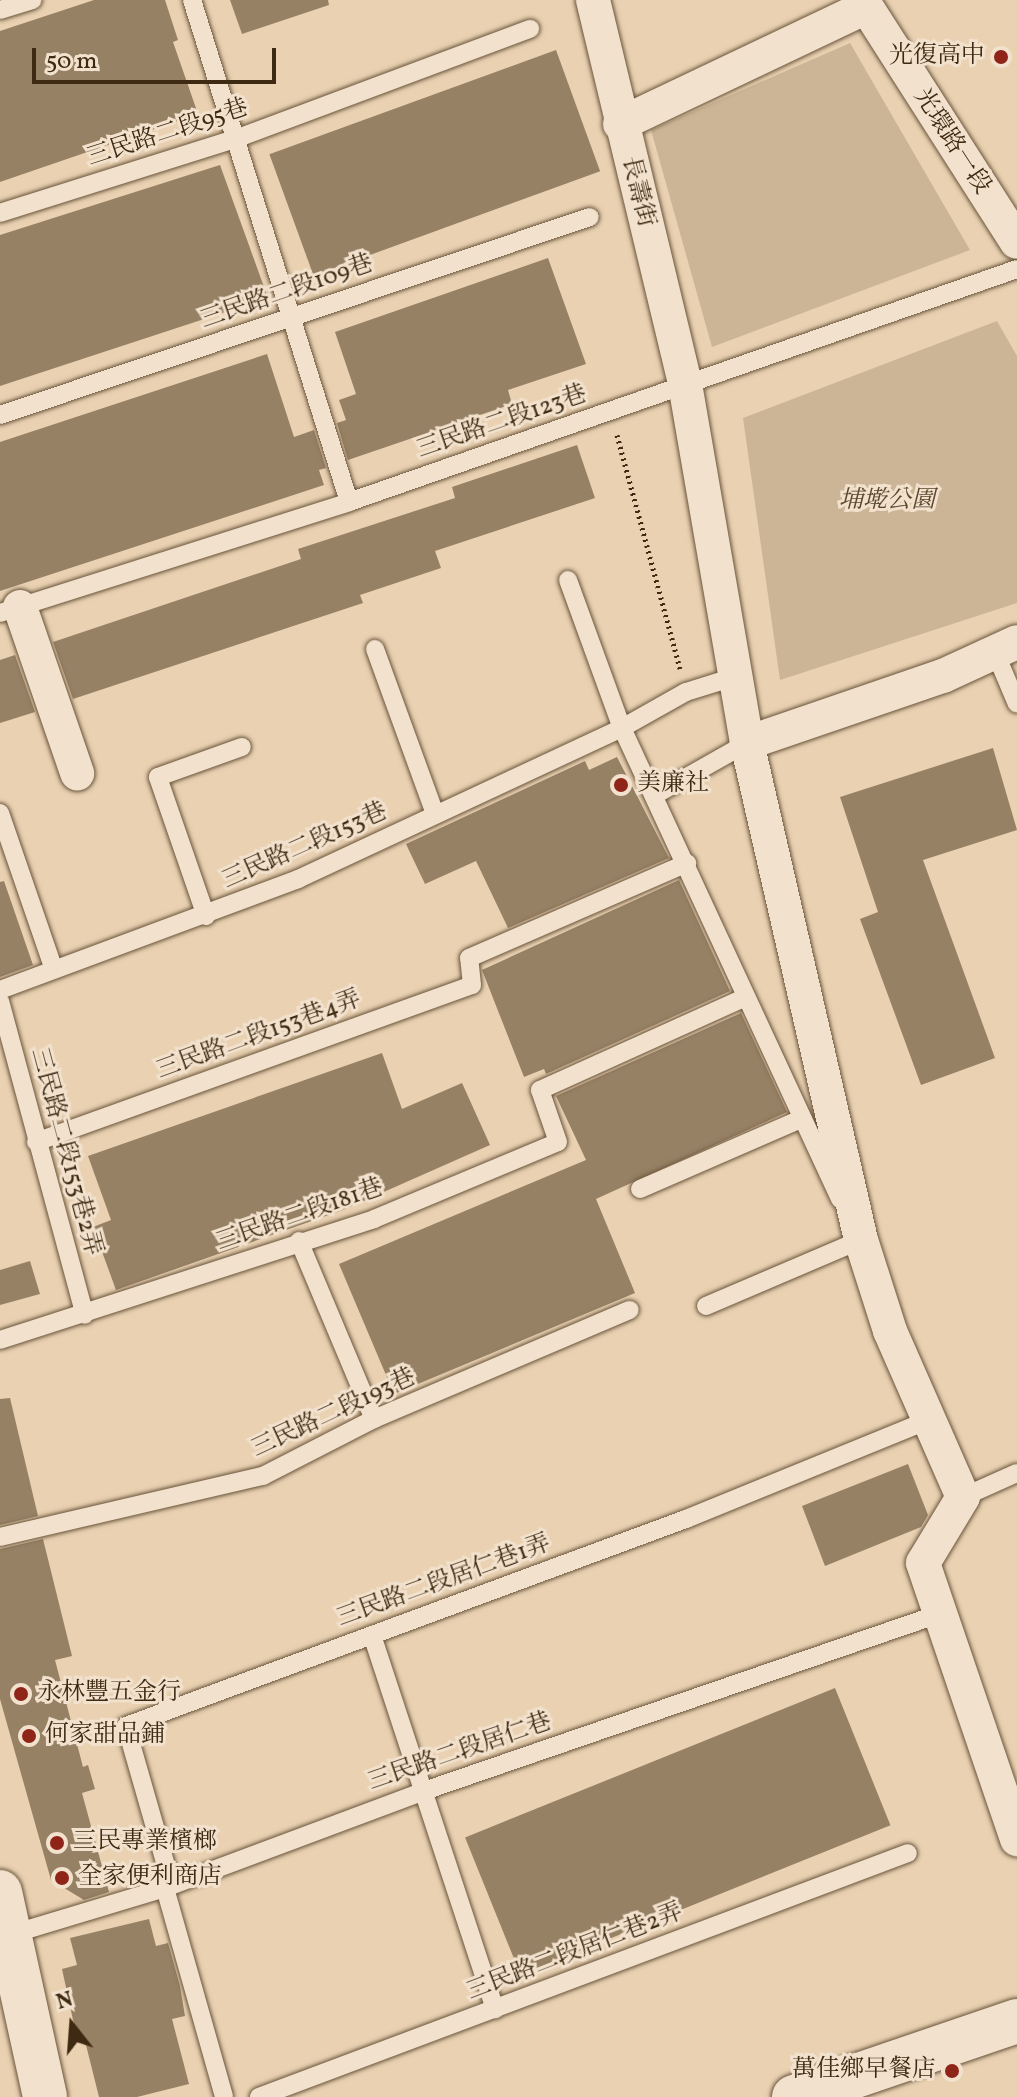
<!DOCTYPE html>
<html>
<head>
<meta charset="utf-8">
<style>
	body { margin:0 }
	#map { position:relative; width:1017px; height:2097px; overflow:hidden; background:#e9d1b2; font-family:Vollkorn,"Noto Serif TC",serif }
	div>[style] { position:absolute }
	.green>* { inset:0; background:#ccb597 }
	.building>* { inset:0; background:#978165; transform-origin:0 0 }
	.path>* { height:5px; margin-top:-2.5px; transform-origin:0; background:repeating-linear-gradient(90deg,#3e2a12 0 2px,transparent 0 6px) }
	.roads { filter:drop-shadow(0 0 2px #69543a) drop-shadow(0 0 2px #69543a) }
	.lane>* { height:18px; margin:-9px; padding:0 9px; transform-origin:9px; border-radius:9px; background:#f1e1cd }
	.street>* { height:34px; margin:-17px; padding:0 17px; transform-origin:17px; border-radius:17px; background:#f1e1cd }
	.secondary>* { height:44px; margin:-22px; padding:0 22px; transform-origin:22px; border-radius:22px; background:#f1e1cd }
	.dots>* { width:22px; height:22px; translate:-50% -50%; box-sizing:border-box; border:4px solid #f1e1cd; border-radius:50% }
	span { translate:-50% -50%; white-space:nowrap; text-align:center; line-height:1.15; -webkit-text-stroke:6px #f1e1cd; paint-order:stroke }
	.poi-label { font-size:24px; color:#3e2a12 }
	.right { translate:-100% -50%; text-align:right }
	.left { translate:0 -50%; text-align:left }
	.street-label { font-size:24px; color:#3e2a12 }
	.park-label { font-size:24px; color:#5a462d; font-style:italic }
	.north { position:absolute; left:32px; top:1985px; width:80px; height:80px; -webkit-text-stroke:6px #f1e1cd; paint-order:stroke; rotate:343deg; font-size:22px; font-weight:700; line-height:32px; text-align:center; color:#3e2a12 }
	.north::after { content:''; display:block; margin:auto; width:28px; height:36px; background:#3e2a12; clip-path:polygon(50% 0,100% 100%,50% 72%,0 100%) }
	.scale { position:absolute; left:32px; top:48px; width:244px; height:36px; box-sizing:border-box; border:4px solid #3e2a12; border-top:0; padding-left:10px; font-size:24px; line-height:28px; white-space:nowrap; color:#3e2a12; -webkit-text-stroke:6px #f1e1cd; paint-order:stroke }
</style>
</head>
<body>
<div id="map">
	<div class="green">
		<div style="clip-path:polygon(850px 43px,970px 250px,712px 347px,651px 130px)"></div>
		<div style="clip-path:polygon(997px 321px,1017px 356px,1017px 603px,780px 680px,743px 418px)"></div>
	</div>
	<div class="building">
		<div style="clip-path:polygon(94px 0,165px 0,178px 40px,173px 42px,198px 114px,0 182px,0 31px)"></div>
		<div style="clip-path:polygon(230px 0,328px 0,329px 5px,242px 34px)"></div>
		<div style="left:556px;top:50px;width:129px;height:305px;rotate:70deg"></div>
		<div style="clip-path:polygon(220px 165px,268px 298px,0 386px,0 235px)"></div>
		<div style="clip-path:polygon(548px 258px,586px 364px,508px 390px,512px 404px,348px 460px,337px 423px,346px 420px,339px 400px,356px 394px,335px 332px)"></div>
		<div style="clip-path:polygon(267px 354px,294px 437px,314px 430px,326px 468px,319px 470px,324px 485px,0 591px,0 442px)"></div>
		<div style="clip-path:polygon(577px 445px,595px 498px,435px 551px,441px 568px,360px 595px,363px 603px,73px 699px,53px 642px,301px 559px,298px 549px,455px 498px,452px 487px)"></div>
		<div style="clip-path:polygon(15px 655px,35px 712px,0 723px,0 660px)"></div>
		<div style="clip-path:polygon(993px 748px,1017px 830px,923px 860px,995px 1058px,921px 1085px,860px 919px,878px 912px,840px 797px)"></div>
		<div style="clip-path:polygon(617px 757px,669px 858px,508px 928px,476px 861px,425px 884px,406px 844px,585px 761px,589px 770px)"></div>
		<div style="clip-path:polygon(679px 880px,730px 991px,546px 1074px,544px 1069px,524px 1077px,482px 970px)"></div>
		<div style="clip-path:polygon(4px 881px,33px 965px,0 977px,0 882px)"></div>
		<div style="clip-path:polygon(741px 1013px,787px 1112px,596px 1199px,635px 1293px,394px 1394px,339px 1264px,586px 1160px,556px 1096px)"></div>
		<div style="clip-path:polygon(382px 1053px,402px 1109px,462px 1083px,490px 1145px,343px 1210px,116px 1290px,93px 1227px,111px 1220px,88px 1156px)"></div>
		<div style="clip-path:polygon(30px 1261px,40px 1294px,0 1305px,0 1270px)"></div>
		<div style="clip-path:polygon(10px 1398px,38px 1516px,0 1525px,0 1399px)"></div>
		<div style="clip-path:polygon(908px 1464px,928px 1515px,921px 1527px,825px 1566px,802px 1506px)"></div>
		<div style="clip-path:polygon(43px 1539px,72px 1656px,55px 1660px,83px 1767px,88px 1765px,95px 1789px,82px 1793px,109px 1892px,84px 1900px,51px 1880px,0 1699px,0 1549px)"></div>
		<div style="left:835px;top:1688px;width:148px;height:399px;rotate:68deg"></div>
		<div style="clip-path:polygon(149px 1919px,156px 1946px,168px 1943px,180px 1986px,185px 2016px,172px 2019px,189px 2084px,137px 2097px,99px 2097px,85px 2041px,78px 2043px,62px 1969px,77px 1965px,70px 1938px)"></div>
	</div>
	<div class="path">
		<div style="left:617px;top:435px;width:242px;rotate:74.9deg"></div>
	</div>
	<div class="roads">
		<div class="lane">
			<div style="left:192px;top:0;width:526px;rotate:72.63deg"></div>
			<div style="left:0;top:10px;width:34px;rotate:-17deg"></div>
			<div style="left:0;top:213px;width:250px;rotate:-17.5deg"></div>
			<div style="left:238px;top:138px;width:312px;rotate:-20.5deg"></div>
			<div style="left:0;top:415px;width:622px;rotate:-18.55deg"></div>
			<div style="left:568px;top:580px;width:158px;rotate:70deg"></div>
			<div style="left:622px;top:728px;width:519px;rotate:65.16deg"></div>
			<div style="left:0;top:613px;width:366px;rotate:-17.6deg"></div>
			<div style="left:349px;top:502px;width:707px;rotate:-19.23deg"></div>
			<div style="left:375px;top:649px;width:176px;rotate:70deg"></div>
			<div style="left:995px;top:652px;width:56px;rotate:67.1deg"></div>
			<div style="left:655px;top:795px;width:106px;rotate:-29.5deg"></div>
			<div style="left:0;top:813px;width:163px;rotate:71deg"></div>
			<div style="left:206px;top:916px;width:147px;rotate:-109.1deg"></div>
			<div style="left:158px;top:777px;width:89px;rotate:-19.7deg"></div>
			<div style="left:0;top:990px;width:318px;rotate:-20.4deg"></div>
			<div style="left:298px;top:879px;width:357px;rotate:-25deg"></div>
			<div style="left:622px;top:728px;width:73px;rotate:-29.4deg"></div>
			<div style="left:686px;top:692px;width:50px;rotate:-17.4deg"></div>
			<div style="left:0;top:1001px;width:325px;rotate:74.9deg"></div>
			<div style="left:36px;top:1142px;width:463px;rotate:-19.8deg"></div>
			<div style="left:472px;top:985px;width:27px;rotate:-96deg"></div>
			<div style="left:469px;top:958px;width:238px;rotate:-23.5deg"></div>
			<div style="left:640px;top:1189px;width:173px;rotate:-23.5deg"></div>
			<div style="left:299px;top:1241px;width:193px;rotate:67.2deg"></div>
			<div style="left:706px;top:1306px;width:168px;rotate:-23.1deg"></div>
			<div style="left:861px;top:1240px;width:4px;rotate:-117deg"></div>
			<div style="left:0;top:1340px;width:393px;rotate:-17.9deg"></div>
			<div style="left:374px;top:1219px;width:199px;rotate:-22.7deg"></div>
			<div style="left:558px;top:1142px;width:55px;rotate:-109.1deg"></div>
			<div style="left:540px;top:1090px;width:224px;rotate:-24.3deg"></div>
			<div style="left:963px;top:1497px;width:59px;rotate:-24deg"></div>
			<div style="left:0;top:1537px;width:270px;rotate:-13.1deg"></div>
			<div style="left:263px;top:1476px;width:125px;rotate:-27.2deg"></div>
			<div style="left:374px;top:1419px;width:278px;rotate:-23.1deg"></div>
			<div style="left:372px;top:1635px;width:394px;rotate:71.8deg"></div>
			<div style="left:171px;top:1883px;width:163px;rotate:-106deg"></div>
			<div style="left:126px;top:1726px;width:597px;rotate:-20.29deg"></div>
			<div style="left:686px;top:1519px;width:262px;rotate:-22.2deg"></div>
			<div style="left:165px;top:1888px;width:217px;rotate:74.2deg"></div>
			<div style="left:9px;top:1935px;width:163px;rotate:-16.8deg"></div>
			<div style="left:165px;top:1888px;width:277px;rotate:-20.5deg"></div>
			<div style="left:424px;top:1791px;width:545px;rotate:-18.97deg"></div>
			<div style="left:259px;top:2097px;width:693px;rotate:-20.6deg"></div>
		</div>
		<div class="street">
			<div style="left:593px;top:0;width:395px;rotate:76.5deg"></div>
			<div style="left:685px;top:384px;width:364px;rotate:80.2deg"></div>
			<div style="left:747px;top:743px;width:510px;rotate:77.08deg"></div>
			<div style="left:861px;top:1240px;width:96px;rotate:72.3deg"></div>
			<div style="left:890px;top:1331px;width:181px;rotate:66.3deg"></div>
			<div style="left:963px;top:1497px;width:77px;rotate:121.2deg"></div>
			<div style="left:923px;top:1563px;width:292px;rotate:71.2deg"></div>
			<div style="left:862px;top:0;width:287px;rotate:57.4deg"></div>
			<div style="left:620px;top:124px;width:270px;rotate:-25.4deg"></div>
			<div style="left:20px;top:607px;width:176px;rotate:71deg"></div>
			<div style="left:747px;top:743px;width:207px;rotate:-18.9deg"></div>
			<div style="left:943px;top:676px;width:81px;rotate:-24.7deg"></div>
		</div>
		<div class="secondary">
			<div style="left:0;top:1892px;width:210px;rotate:77.6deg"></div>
			<div style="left:794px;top:2097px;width:236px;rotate:-18.8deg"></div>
		</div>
	</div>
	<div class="dots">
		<div style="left:1001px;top:57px;background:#8f2418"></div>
		<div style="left:621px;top:785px;background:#8f2418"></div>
		<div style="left:21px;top:1694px;background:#8f2418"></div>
		<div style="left:29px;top:1736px;background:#8f2418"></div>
		<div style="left:57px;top:1843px;background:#8f2418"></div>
		<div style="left:62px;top:1878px;background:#8f2418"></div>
		<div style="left:952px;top:2071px;background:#8f2418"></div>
	</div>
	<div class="poi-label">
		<span class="right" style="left:985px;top:57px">光復高中</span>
		<span class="left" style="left:637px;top:785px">美廉社</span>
		<span class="left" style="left:37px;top:1694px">永林豐五金行</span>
		<span class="left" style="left:45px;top:1736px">何家甜品鋪</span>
		<span class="left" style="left:73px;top:1843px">三民專業檳榔</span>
		<span class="left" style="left:78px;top:1878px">全家便利商店</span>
		<span class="right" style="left:936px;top:2071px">萬佳鄉早餐店</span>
	</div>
	<div class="street-label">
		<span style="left:168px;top:134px;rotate:-18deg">三民路二段95巷</span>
		<span style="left:951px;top:142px;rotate:57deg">光環路一段</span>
		<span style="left:637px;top:192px;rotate:76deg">長壽街</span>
		<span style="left:287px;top:293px;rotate:-19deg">三民路二段109巷</span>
		<span style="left:502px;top:423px;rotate:-19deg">三民路二段123巷</span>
		<span style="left:305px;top:847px;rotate:-24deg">三民路二段153巷</span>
		<span style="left:259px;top:1036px;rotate:-20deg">三民路二段153巷4弄</span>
		<span style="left:65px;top:1152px;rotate:75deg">三民路二段153巷2弄</span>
		<span style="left:300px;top:1216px;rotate:-19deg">三民路二段181巷</span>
		<span style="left:334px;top:1414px;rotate:-25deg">三民路二段193巷</span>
		<span style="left:444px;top:1582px;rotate:-20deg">三民路二段居仁巷1弄</span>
		<span style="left:460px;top:1753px;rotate:-19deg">三民路二段居仁巷</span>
		<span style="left:575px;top:1953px;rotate:-21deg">三民路二段居仁巷2弄</span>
	</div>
	<div class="park-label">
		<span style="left:887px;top:502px">埔墘公園</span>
	</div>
	<div class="north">N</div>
	<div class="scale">50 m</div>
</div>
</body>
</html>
